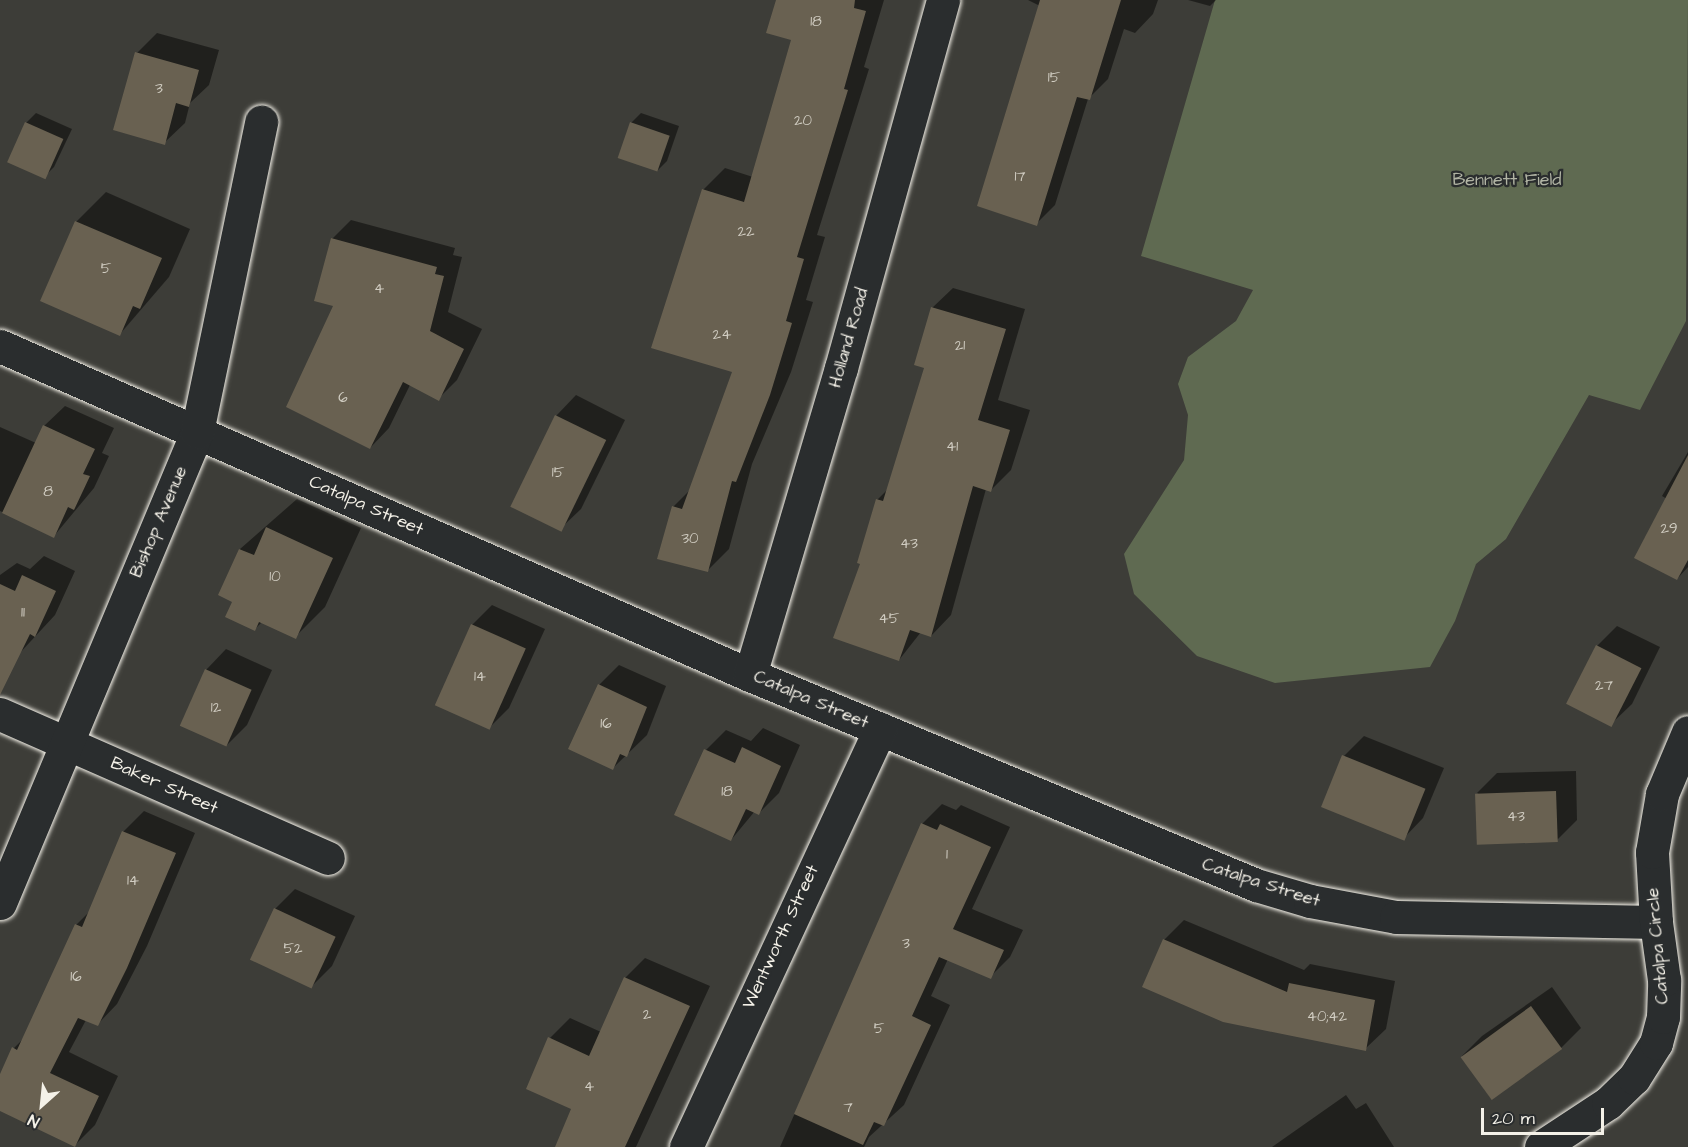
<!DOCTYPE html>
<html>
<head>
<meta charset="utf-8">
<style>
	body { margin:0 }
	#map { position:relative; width:1688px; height:1147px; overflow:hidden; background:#3d3d38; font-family:"Architects Daughter",sans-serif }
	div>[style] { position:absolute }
	.green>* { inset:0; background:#5f6a51 }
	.shadow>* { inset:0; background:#0007 }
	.building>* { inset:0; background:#696151; transform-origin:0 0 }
	.roads { filter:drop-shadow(0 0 2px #f4f1e8) drop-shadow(0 0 2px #f4f1e8) }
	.minor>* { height:33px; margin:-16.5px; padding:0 16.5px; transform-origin:16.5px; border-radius:16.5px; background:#2a2d2e }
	span { translate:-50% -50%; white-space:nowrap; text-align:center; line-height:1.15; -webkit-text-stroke:4.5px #2a2d2e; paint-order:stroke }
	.number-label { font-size:15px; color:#d1cdc2 }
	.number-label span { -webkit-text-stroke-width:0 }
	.park-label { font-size:18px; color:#b1b4a4 }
	.street-label { font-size:18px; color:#f4f1e8 }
	.north { position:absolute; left:12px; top:1075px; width:60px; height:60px; -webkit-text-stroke:4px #2a2d2e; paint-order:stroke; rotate:207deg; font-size:16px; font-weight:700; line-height:24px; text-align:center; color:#f4f1e8 }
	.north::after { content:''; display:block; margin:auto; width:21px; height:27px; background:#f4f1e8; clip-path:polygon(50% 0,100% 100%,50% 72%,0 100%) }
	.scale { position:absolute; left:1481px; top:1108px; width:123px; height:27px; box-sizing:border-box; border:3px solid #f4f1e8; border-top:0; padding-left:8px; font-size:18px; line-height:21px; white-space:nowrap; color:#f4f1e8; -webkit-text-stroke:4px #2a2d2e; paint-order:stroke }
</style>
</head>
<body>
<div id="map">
	<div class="green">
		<div style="clip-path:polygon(1215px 0,1688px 0,1686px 321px,1640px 410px,1589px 395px,1506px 539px,1476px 564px,1455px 621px,1430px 667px,1275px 683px,1197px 656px,1134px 594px,1124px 554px,1184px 460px,1188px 415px,1178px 384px,1188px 357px,1236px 321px,1253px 290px,1141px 256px)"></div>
	</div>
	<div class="shadow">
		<div style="clip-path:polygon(777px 0,884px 0,864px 67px,869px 69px,817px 235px,825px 237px,806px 300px,813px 302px,791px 372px,752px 464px,729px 549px,707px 571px,673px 507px,691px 489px,734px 371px,703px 190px,725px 168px,753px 177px,793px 39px)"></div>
		<div style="clip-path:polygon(1028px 0,1158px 0,1153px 14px,1135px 33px,1124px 29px,1108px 79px,1088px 99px,1055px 205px,1036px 224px,1040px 6px)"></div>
		<div style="clip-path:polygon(1188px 0,1216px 0,1210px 6px)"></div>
		<div style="clip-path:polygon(157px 33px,219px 50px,209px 85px,190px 103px,185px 123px,164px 143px,137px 53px)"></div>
		<div style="clip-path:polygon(36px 113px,72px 129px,54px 167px,44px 177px,26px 123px)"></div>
		<div style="clip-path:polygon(641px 113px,679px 126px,667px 161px,657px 171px,631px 123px)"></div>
		<div style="clip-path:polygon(106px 192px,190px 229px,169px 277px,120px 334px,76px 222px)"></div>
		<div style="clip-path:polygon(351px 220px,455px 248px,453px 255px,462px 257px,448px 312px,482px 329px,457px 380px,438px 399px,410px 385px,389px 428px,370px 448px,335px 305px,332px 239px)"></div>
		<div style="clip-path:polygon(953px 288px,1025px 309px,998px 400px,1030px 410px,1011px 470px,991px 490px,986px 489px,951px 615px,931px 636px,921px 632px,899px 660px,862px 563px,877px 500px,889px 488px,926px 367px,932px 308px)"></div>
		<div style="clip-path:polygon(576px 395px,625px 420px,581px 509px,560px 529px,556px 416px)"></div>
		<div style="clip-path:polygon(65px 406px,114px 428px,102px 453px,109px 456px,94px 488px,54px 536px,0 511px,0 427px,36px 443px,44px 426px)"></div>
		<div style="clip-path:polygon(1688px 452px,1688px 567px,1677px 579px,1667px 499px,1662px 496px)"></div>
		<div style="clip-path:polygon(297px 499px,361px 528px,325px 607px,295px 637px,263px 621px,255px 629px,234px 601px,220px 594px,240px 549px)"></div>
		<div style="clip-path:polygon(44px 556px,75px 571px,55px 615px,18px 655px,0 647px,0 575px,17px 563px,30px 569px)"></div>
		<div style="clip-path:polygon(492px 605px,545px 629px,509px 708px,489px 728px,472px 625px)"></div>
		<div style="clip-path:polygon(1617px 626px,1660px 647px,1632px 704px,1611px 724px,1597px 646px)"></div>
		<div style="clip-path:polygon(226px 649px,272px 670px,247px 725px,227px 745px,206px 670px)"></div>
		<div style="clip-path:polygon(619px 665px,666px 686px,647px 735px,613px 768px,599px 685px)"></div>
		<div style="clip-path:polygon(763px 728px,800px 745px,779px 793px,759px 813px,755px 811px,731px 840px,676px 815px,706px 750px,726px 730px,751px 741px)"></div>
		<div style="clip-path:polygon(1364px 736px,1444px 768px,1423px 818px,1403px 839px,1344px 756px)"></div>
		<div style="clip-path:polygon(1576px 771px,1577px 820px,1557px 840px,1477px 793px,1497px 773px)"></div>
		<div style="clip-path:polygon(942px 804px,956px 810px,961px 805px,1010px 827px,972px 909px,1023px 930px,1010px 957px,990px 977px,948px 959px,931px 996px,950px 1005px,904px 1105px,869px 1137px,864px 1147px,780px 1147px,922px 824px)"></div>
		<div style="clip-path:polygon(144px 811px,195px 833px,147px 946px,117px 1004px,97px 1025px,86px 1020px,69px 1052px,118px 1076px,95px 1125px,75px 1145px,0 1110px,0 1077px,14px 1048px,25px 1037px,76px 925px,91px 910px,123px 832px)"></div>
		<div style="clip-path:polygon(295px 889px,355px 916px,332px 966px,312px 986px,275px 909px)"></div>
		<div style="clip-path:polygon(1184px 920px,1304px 970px,1310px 964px,1395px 981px,1386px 1029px,1365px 1049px,1164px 940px)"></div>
		<div style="clip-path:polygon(645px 958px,710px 986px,636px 1147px,556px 1147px,573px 1108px,550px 1038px,570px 1018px,601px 1032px,625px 978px)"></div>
		<div style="clip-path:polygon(1552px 987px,1581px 1028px,1561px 1048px,1490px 1097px,1462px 1056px,1482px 1036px)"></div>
		<div style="clip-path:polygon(1346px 1095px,1356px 1109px,1366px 1103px,1394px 1147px,1272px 1147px)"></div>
	</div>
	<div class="building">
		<div style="clip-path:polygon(776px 0,855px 0,854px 8px,866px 11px,844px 89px,848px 90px,797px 257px,804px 259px,786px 321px,792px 323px,770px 395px,736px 482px,732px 481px,708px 572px,657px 559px,672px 506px,682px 509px,732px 372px,651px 348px,702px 189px,744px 202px,791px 40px,766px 33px)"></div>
		<div style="clip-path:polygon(1040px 0,1121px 0,1090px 100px,1077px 97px,1037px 226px,977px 206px)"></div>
		<div style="clip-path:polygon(135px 52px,199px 70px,189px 107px,176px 103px,165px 145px,113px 130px)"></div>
		<div style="left:25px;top:122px;width:42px;height:44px;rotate:24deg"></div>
		<div style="left:630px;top:122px;width:42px;height:38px;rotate:19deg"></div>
		<div style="clip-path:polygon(75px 221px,162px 258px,140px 309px,133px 306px,120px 336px,40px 301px)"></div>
		<div style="clip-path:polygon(331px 238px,437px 267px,435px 274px,444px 276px,430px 331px,464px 349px,439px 401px,403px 382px,370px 449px,286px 407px,333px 306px,314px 301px)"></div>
		<div style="clip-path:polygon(931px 307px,1006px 329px,978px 420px,1010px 430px,991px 492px,973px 486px,931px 637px,910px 630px,899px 661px,833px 638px,860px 564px,857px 563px,876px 499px,883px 501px,924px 368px,914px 365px)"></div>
		<div style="left:555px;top:415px;width:57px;height:102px;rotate:26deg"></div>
		<div style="clip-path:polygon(43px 425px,95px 449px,83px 474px,90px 476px,74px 510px,68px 507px,54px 538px,2px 513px)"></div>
		<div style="clip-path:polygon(1688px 455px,1688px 560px,1677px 580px,1634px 558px)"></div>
		<div style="clip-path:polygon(266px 527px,333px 558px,296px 639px,259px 622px,255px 631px,225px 617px,232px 602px,218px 595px,239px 549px,254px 555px)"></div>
		<div style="clip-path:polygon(22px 575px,56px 591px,35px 637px,30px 634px,0 695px,0 584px,15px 591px)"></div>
		<div style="left:471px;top:624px;width:60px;height:89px;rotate:24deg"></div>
		<div style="left:1596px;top:645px;width:51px;height:66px;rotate:27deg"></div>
		<div style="left:205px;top:669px;width:51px;height:62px;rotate:24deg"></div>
		<div style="clip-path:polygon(598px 684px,647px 707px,627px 757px,620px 754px,613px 770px,568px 749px)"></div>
		<div style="clip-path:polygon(742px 747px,781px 766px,759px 815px,746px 809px,731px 841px,674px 815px,704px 749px,735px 763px)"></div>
		<div style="left:1342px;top:755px;width:90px;height:56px;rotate:22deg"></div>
		<div style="left:1556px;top:791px;width:51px;height:81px;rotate:88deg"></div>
		<div style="clip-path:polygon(921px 823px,937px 830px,940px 824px,991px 847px,953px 929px,1004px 950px,991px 979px,939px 957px,912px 1016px,931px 1025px,884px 1126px,874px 1122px,863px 1145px,794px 1114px)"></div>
		<div style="clip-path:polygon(122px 831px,176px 853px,127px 968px,98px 1026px,78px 1018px,50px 1073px,99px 1096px,75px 1147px,0 1111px,0 1074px,12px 1047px,17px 1050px,75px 924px,82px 927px)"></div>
		<div style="left:274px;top:908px;width:68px;height:57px;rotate:25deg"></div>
		<div style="clip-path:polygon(1163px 939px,1287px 992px,1289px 983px,1375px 1000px,1366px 1051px,1223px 1022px,1142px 987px)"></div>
		<div style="clip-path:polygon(624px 977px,690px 1006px,625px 1147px,555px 1147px,571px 1109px,526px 1089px,548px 1037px,589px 1056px)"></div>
		<div style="left:1531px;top:1006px;width:53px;height:87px;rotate:54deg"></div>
	</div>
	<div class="roads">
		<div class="minor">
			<div style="left:0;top:346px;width:819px;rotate:23.69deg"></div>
			<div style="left:750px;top:675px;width:548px;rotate:22.54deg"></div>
			<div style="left:1256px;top:885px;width:56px;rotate:16.5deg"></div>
			<div style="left:1310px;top:901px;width:87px;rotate:10.5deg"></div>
			<div style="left:1396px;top:917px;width:260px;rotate:1.1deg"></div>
			<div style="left:750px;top:675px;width:320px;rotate:-73.5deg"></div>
			<div style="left:841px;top:368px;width:382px;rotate:-74.5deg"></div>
			<div style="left:0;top:714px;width:358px;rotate:23.7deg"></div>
			<div style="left:0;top:903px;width:511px;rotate:-67.3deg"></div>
			<div style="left:197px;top:432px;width:317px;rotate:-78.3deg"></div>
			<div style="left:686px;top:1147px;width:461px;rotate:-65.1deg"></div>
			<div style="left:1541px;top:1147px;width:80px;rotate:-33.3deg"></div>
			<div style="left:1608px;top:1103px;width:36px;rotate:-44deg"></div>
			<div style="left:1634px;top:1078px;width:41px;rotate:-57.8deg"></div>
			<div style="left:1656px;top:1043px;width:27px;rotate:-75deg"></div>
			<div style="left:1663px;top:1017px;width:37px;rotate:-88deg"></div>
			<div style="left:1664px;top:980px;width:59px;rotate:-97.9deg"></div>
			<div style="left:1656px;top:922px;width:70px;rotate:-93.3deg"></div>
			<div style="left:1652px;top:852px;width:59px;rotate:-80.2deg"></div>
			<div style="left:1662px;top:794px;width:67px;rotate:-67.2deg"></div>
		</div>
	</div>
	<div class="number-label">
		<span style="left:816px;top:22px">18</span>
		<span style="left:1054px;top:78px">15</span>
		<span style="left:159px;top:89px">3</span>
		<span style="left:803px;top:121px">20</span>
		<span style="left:1020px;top:177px">17</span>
		<span style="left:746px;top:232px">22</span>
		<span style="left:106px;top:269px">5</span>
		<span style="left:379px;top:289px">4</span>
		<span style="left:722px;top:335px">24</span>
		<span style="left:960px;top:346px">21</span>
		<span style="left:343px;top:398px">6</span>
		<span style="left:952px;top:447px">41</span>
		<span style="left:558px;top:473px">15</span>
		<span style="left:48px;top:492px">8</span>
		<span style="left:1669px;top:529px">29</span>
		<span style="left:690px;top:539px">30</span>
		<span style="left:909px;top:544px">43</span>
		<span style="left:275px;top:577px">10</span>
		<span style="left:23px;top:613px">11</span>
		<span style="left:889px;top:619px">45</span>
		<span style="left:480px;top:677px">14</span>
		<span style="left:1604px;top:686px">27</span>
		<span style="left:216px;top:708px">12</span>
		<span style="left:606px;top:724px">16</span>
		<span style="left:727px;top:792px">18</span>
		<span style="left:1516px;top:817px">43</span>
		<span style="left:947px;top:855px">1</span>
		<span style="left:133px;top:881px">14</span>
		<span style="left:906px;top:944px">3</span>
		<span style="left:293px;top:949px">52</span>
		<span style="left:76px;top:977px">16</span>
		<span style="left:647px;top:1015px">2</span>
		<span style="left:1327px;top:1017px">40;42</span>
		<span style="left:879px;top:1029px">5</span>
		<span style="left:589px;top:1087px">4</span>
		<span style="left:848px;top:1108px">7</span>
	</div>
	<div class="park-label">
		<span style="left:1507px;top:180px">Bennett Field</span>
	</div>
	<div class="street-label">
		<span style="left:849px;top:338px;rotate:-74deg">Holland Road</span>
		<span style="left:366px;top:506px;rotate:24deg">Catalpa Street</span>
		<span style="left:159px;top:522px;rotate:-67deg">Bishop Avenue</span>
		<span style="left:811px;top:700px;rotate:23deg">Catalpa Street</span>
		<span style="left:164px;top:786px;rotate:24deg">Baker Street</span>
		<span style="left:1261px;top:883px;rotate:18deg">Catalpa Street</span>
		<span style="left:781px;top:937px;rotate:-65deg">Wentworth Street</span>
		<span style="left:1658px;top:946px;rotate:-95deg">Catalpa Circle</span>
	</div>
	<div class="north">N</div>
	<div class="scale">20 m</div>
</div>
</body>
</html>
